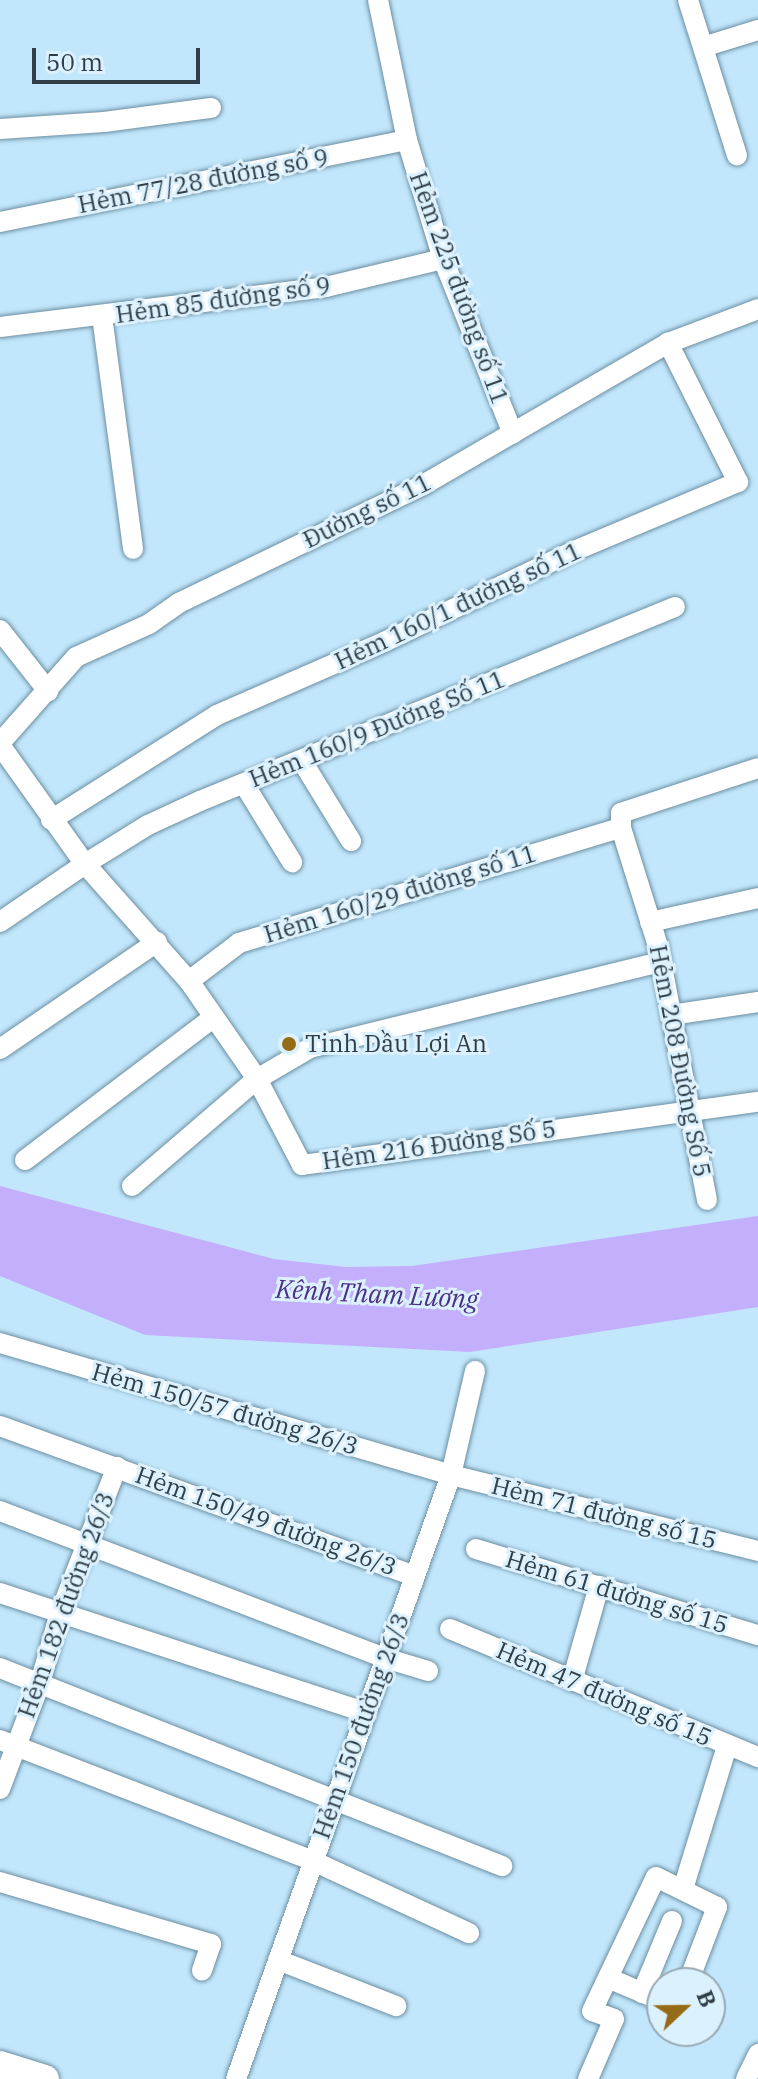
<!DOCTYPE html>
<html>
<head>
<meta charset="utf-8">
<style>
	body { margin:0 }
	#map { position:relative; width:758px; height:2079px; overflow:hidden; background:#c2e7fc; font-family:"IBM Plex Serif",serif }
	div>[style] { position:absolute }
	.water>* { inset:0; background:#c3affc }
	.roads { filter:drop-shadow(0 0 2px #6c8ea1) drop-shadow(0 0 2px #6c8ea1) }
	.street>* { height:20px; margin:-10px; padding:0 10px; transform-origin:10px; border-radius:10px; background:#fff }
	.secondary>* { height:28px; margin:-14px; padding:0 14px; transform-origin:14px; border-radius:14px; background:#fff }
	.dots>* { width:22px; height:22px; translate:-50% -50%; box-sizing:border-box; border:4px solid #dcf1fe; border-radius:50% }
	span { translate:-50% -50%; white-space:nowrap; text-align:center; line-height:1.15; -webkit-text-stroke:6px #dcf1fe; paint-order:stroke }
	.street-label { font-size:24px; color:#303f47 }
	.poi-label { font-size:24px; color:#303f47 }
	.left { translate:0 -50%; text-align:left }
	.water-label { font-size:26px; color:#4f3088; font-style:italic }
	.north { position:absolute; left:646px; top:1967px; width:80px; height:80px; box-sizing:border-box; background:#dcf1fe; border:2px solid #97aab5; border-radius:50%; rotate:68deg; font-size:22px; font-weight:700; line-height:32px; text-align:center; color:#303f47 }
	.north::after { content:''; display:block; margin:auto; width:28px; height:36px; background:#956b16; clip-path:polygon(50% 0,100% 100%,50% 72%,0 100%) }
	.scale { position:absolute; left:32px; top:48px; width:168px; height:36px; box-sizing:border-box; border:4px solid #303f47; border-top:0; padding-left:10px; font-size:24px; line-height:28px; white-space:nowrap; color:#303f47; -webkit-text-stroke:6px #dcf1fe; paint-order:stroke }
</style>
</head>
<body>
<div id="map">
	<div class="water">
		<div style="clip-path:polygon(0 1186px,274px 1259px,346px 1267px,412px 1266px,758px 1216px,758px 1307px,470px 1352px,145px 1335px,0 1276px)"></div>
	</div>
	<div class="roads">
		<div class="street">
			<div style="left:378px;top:0;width:143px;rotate:78.3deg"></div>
			<div style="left:407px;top:140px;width:124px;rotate:73.2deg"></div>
			<div style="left:443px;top:259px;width:188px;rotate:68.2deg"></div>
			<div style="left:688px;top:0;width:163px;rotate:72.5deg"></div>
			<div style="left:703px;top:47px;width:58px;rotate:-17.2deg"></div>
			<div style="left:0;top:129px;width:104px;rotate:-3.9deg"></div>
			<div style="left:104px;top:122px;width:108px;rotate:-7.5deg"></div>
			<div style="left:0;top:222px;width:415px;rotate:-11.4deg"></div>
			<div style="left:102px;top:316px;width:235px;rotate:82.4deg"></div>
			<div style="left:0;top:327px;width:328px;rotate:-7deg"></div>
			<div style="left:326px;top:287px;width:120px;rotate:-13.5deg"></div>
			<div style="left:0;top:630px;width:78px;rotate:51.8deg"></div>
			<div style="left:0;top:743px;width:115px;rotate:-48.5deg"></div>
			<div style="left:76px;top:657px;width:80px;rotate:-24.3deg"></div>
			<div style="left:149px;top:624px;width:37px;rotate:-35deg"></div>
			<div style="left:179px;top:603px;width:271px;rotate:-25.8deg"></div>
			<div style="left:423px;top:485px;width:283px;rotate:-30.1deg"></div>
			<div style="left:668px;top:343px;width:96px;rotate:-20.7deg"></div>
			<div style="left:0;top:745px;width:146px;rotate:54.5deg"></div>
			<div style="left:85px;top:864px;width:157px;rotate:48.4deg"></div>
			<div style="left:189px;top:981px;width:119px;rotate:55.2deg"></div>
			<div style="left:257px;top:1079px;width:97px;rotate:62.4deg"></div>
			<div style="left:302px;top:1165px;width:460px;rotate:-7.9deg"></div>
			<div style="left:302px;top:761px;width:94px;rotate:58.5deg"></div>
			<div style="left:244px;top:784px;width:92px;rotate:58.4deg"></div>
			<div style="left:51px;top:820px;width:196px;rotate:-32.3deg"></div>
			<div style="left:217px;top:715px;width:182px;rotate:-23.6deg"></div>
			<div style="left:384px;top:642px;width:211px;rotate:-25.6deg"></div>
			<div style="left:574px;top:551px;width:178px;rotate:-22.8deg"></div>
			<div style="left:738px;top:482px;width:156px;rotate:-116.7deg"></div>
			<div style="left:0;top:922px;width:103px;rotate:-34.3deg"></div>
			<div style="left:85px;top:864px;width:74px;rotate:-31.8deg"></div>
			<div style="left:148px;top:825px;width:57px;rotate:-24.8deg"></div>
			<div style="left:200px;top:801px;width:513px;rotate:-22.22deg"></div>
			<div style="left:650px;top:922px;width:111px;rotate:-12.5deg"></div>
			<div style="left:189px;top:981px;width:63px;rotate:-37.2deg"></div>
			<div style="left:239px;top:943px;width:399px;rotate:-16.8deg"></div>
			<div style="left:671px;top:1015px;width:88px;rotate:-8.5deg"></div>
			<div style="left:0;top:1049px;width:190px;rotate:-34.3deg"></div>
			<div style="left:25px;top:1160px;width:237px;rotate:-37.1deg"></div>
			<div style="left:132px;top:1186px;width:165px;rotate:-40.6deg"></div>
			<div style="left:257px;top:1079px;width:61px;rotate:-30.3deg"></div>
			<div style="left:310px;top:1048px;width:361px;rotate:-13.8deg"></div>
			<div style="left:707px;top:1200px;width:259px;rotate:-100.9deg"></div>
			<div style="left:658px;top:946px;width:124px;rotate:-107.4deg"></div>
			<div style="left:621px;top:828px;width:15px;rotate:-90deg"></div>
			<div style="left:621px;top:813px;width:144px;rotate:-18.2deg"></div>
			<div style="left:0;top:1343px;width:470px;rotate:16.3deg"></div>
			<div style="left:451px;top:1475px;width:316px;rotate:13.9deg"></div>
			<div style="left:0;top:1426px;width:440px;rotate:19.9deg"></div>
			<div style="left:0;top:1511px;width:412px;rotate:20.9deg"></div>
			<div style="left:385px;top:1658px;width:45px;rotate:16.8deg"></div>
			<div style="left:476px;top:1549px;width:295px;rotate:17deg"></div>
			<div style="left:0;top:1593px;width:384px;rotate:18.1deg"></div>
			<div style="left:450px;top:1629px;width:334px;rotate:22.6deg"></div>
			<div style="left:0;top:1668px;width:540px;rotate:21.53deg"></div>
			<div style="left:572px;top:1681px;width:99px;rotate:-74.1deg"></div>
			<div style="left:0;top:1740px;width:336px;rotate:21.1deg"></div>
			<div style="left:313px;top:1861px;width:172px;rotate:24.8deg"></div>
			<div style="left:0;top:1789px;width:113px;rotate:-69.3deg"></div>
			<div style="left:40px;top:1683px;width:73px;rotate:-74.1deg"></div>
			<div style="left:60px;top:1613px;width:157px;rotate:-68.7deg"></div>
			<div style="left:0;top:1882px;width:220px;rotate:16.4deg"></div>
			<div style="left:211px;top:1944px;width:28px;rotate:109deg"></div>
			<div style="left:683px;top:1889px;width:150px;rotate:-72.9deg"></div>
			<div style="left:278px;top:1960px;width:127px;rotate:21.3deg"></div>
			<div style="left:608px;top:1978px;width:59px;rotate:23.1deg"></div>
			<div style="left:642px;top:1993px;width:78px;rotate:-67.4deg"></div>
			<div style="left:236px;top:2079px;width:641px;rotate:-70.41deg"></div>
			<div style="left:451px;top:1475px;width:107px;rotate:-77deg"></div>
			<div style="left:588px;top:2079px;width:65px;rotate:-66.6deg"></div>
			<div style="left:614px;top:2019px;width:23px;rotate:-160deg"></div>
			<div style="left:592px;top:2011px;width:148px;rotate:-64.5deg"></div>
			<div style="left:656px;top:1877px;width:68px;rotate:26.2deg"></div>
			<div style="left:717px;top:1907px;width:81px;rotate:110.9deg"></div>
			<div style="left:746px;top:2079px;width:28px;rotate:-64deg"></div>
		</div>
		<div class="secondary">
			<div style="left:0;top:2065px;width:47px;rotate:17.3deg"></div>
		</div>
	</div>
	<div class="dots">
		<div style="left:289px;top:1044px;background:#956b16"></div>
	</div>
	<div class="street-label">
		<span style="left:203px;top:181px;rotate:-11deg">Hẻm 77/28 đường số 9</span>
		<span style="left:459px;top:288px;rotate:70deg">Hẻm 225 đường số 11</span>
		<span style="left:223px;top:300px;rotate:-8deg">Hẻm 85 đường số 9</span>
		<span style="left:367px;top:511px;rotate:-26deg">Đường số 11</span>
		<span style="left:458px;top:606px;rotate:-25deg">Hẻm 160/1 đường số 11</span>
		<span style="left:377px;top:729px;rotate:-22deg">Hẻm 160/9 Đường Số 11</span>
		<span style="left:400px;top:894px;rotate:-17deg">Hẻm 160/29 đường số 11</span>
		<span style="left:680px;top:1061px;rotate:79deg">Hẻm 208 Đường Số 5</span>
		<span style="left:439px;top:1145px;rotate:-8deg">Hẻm 216 Đường Số 5</span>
		<span style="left:225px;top:1409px;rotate:16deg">Hẻm 150/57 đường 26/3</span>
		<span style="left:604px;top:1513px;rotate:14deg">Hẻm 71 đường số 15</span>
		<span style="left:266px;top:1521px;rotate:20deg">Hẻm 150/49 đường 26/3</span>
		<span style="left:617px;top:1592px;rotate:17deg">Hẻm 61 đường số 15</span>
		<span style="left:66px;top:1605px;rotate:-70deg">Hẻm 182 đường 26/3</span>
		<span style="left:604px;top:1694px;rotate:23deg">Hẻm 47 đường số 15</span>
		<span style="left:361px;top:1726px;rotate:-70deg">Hẻm 150 đường 26/3</span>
	</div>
	<div class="poi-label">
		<span class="left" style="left:305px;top:1044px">Tinh Dầu Lợi An</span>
	</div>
	<div class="water-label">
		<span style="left:377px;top:1294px;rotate:3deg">Kênh Tham Lương</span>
	</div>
	<div class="north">B</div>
	<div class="scale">50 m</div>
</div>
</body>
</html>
